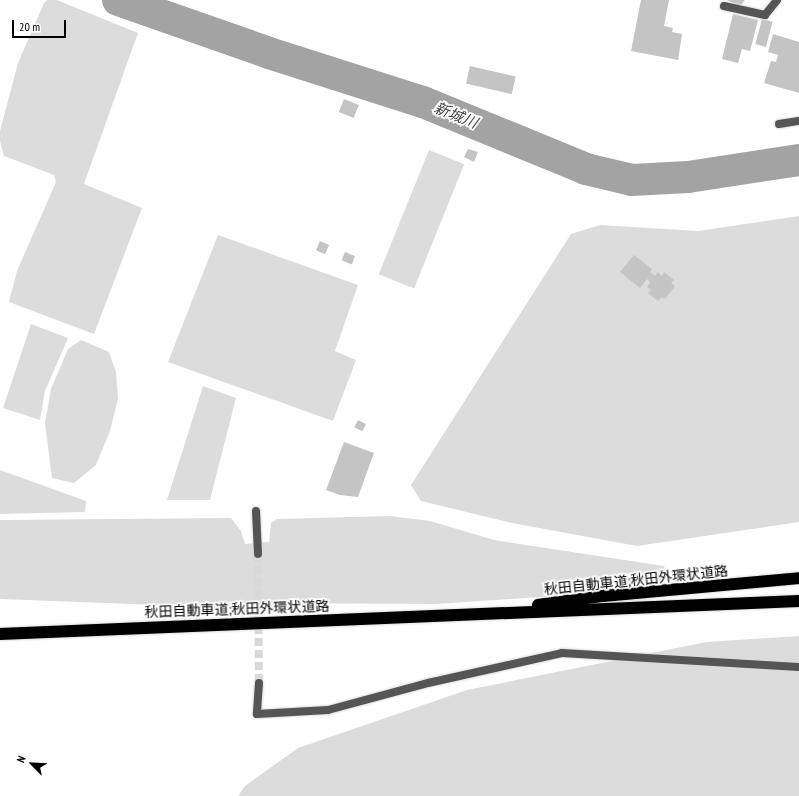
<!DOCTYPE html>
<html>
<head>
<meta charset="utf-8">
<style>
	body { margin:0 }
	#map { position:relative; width:799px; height:796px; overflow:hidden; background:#fff; font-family:"PT Sans Narrow","Noto Sans JP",sans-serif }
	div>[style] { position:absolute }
	.green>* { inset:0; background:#dcdcdc; transform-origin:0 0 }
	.river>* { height:32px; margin:-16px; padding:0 16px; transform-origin:16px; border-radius:16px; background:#a3a3a3 }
	.building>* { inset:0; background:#c4c4c4; transform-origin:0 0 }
	.minor-tunnel>* { height:8px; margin-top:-4px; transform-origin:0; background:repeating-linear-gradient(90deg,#d9d9d9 0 8px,transparent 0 12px) }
	.roads { filter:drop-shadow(0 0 1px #dbdbdb) drop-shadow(0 0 1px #dbdbdb) }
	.minor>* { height:8px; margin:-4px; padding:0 4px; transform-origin:4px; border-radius:4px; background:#555 }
	.motorway>* { height:12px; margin:-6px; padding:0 6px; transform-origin:6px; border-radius:6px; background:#000 }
	span { translate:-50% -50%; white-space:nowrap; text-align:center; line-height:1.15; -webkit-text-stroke:3.5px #fff; paint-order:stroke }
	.street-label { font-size:14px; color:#000 }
	.water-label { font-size:15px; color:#444; font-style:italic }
	.north { position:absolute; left:12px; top:744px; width:40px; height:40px; -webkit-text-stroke:3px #fff; paint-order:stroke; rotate:294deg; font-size:11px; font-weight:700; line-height:16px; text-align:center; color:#000 }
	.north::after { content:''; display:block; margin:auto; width:14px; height:18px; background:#000; clip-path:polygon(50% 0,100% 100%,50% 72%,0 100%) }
	.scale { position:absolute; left:12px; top:20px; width:54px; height:18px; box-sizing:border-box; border:2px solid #000; border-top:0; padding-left:5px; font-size:12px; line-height:14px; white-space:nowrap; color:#000; -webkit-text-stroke:3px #fff; paint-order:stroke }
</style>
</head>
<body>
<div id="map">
	<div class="green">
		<div style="clip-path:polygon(47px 0,57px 0,138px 33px,84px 184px,142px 208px,94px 334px,9px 302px,17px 271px,56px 182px,54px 175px,4px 156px,0 141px,0 131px,18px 63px,44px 3px)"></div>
		<div style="left:429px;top:150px;width:38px;height:134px;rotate:22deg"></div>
		<div style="clip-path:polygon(799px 216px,799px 522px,637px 546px,512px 523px,421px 501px,411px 485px,571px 234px,600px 225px,698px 231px)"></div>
		<div style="clip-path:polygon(218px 235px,358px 285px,335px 351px,356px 360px,333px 421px,168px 362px)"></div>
		<div style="clip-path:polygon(31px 324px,68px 338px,45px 391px,40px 420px,3px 408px)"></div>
		<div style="clip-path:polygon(81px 340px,109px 352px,116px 372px,118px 399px,110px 431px,96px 465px,74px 483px,52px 478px,45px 423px,51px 389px,68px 349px)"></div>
		<div style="clip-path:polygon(203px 386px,236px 398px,210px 500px,167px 500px)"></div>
		<div style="clip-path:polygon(0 470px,86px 501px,85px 512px,0 514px)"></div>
		<div style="clip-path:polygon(390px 516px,430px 521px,494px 540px,664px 566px,667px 576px,664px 582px,584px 594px,436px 604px,247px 603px,185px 606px,0 599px,0 520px,231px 518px,241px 531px,245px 544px,269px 542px,271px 523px,277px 519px)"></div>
		<div style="clip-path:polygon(799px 636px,799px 796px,238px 796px,245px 786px,298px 748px,467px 690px,707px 642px)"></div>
	</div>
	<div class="river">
		<div style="left:118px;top:0;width:160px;rotate:19.3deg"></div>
		<div style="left:269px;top:53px;width:162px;rotate:17.7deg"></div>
		<div style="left:423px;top:102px;width:176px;rotate:22.3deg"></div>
		<div style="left:586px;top:169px;width:47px;rotate:13.4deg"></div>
		<div style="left:632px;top:180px;width:56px;rotate:-3.1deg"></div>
		<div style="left:688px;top:177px;width:112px;rotate:-8.7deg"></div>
	</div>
	<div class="building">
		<div style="clip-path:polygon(641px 0,669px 0,664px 26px,673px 28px,672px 32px,682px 34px,678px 60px,631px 51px)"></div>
		<div style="clip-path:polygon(727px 0,745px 0,740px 6px)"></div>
		<div style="clip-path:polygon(733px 14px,758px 20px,750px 51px,742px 49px,738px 63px,722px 59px)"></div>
		<div style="left:762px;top:19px;width:11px;height:26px;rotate:15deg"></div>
		<div style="clip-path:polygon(773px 34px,799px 42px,799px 93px,764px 83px,771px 61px,776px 62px,778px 55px,768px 52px)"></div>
		<div style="left:470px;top:66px;width:47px;height:18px;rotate:13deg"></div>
		<div style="left:344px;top:99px;width:16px;height:14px;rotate:22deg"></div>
		<div style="clip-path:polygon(468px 149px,478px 152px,474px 162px,464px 157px)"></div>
		<div style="left:320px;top:241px;width:10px;height:10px;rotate:24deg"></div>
		<div style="left:345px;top:252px;width:11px;height:9px;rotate:22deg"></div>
		<div style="clip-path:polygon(634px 255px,652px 269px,650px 272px,655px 276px,658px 272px,662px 276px,664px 272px,674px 280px,671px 283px,675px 286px,665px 299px,662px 297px,658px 301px,648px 293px,651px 290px,647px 287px,650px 282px,647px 279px,640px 288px,620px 272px)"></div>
		<div style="left:358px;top:420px;width:9px;height:8px;rotate:27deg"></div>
		<div style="clip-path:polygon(344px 442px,374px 453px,358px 497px,340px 495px,326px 490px)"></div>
	</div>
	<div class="minor-tunnel">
		<div style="left:258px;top:554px;width:129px;rotate:89.6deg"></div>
	</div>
	<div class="roads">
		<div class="minor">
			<div style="left:724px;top:6px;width:42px;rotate:12.4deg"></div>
			<div style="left:765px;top:15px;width:19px;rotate:-51deg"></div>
			<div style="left:779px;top:124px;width:20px;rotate:-9deg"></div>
			<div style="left:256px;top:511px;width:43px;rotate:87.3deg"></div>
			<div style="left:259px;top:683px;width:31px;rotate:94deg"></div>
			<div style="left:257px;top:714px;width:71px;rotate:-3.2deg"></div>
			<div style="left:328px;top:710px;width:104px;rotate:-15.1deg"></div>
			<div style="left:428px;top:683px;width:137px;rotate:-12.6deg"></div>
			<div style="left:562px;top:653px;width:237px;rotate:3.4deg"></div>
		</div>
		<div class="motorway">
			<div style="left:538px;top:605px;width:66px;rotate:-7.9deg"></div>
			<div style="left:603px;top:596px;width:197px;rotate:-5.2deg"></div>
			<div style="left:0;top:634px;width:800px;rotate:-2.37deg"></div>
		</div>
	</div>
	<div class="street-label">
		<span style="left:636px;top:580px;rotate:-6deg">秋田自動車道;秋田外環状道路</span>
		<span style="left:237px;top:609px;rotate:-2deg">秋田自動車道;秋田外環状道路</span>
	</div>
	<div class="water-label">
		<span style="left:456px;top:115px;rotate:22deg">新城川</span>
	</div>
	<div class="north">N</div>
	<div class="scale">20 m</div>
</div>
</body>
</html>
